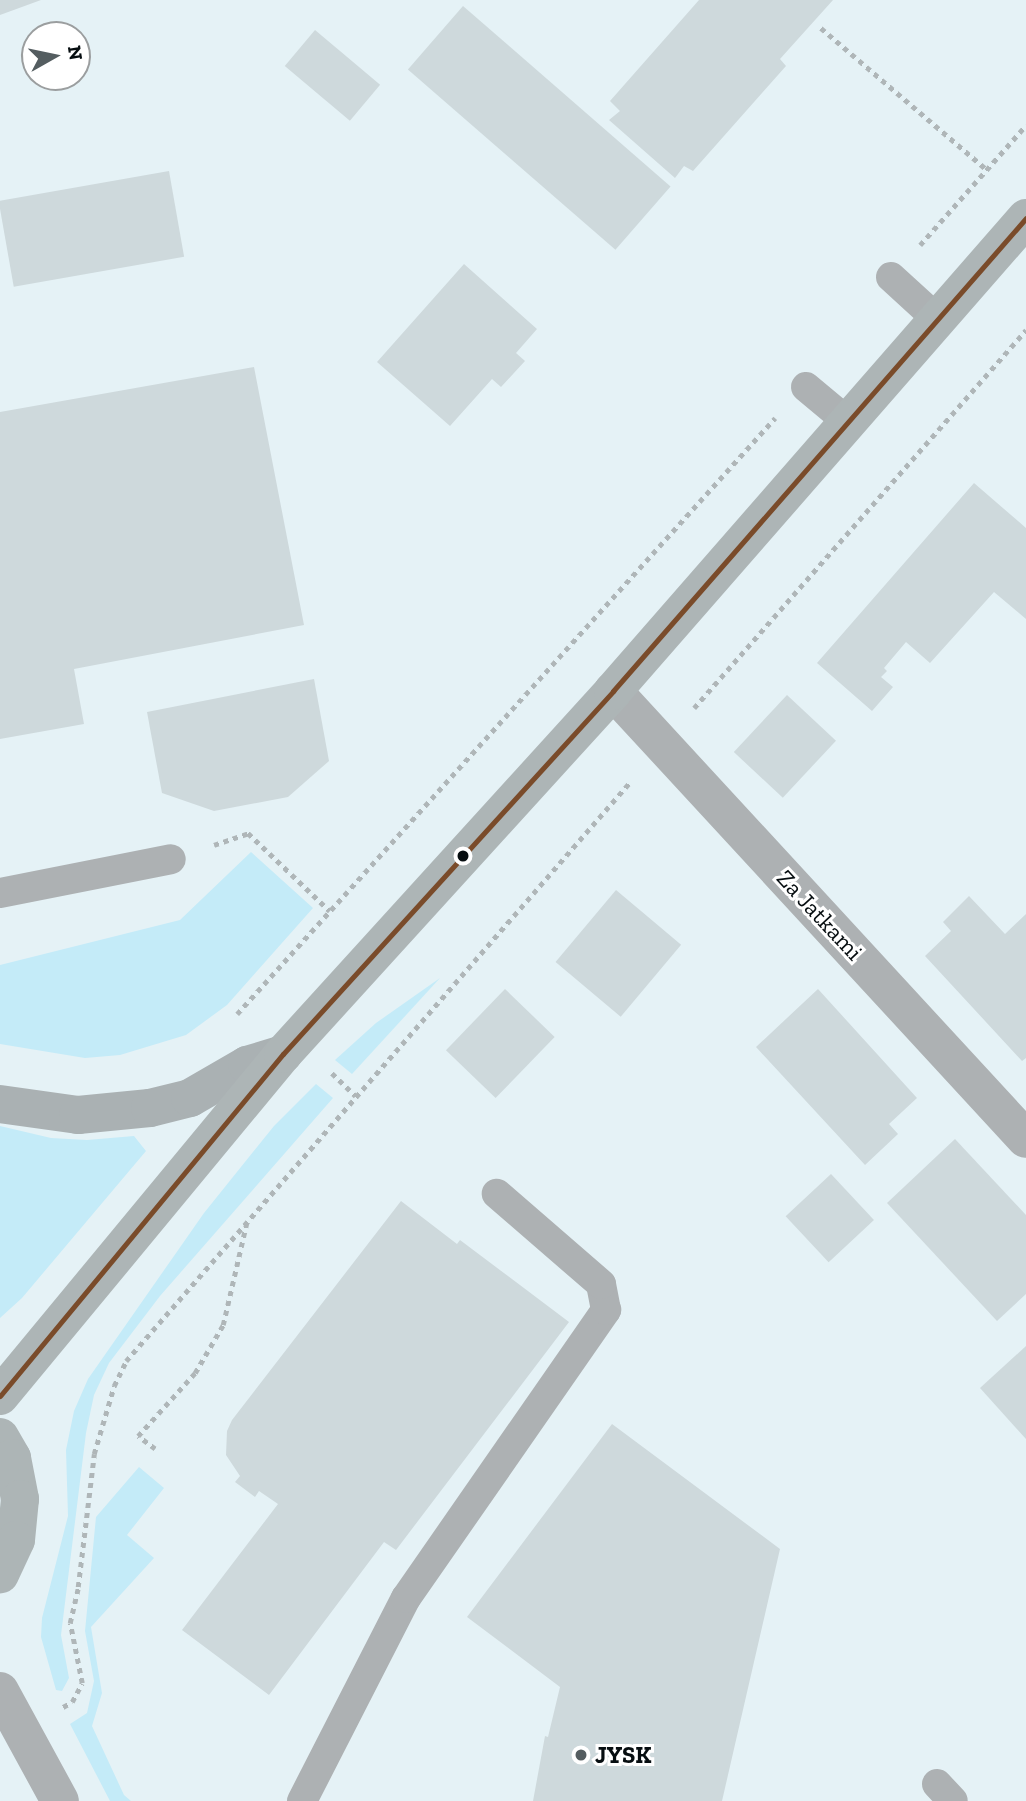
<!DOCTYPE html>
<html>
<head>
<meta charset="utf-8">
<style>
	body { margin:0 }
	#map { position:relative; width:1026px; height:1801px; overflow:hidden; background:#e5f2f6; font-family:"Zilla Slab",serif }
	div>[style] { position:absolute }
	.green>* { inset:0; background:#c4ebf8 }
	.building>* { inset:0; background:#ced9dc; transform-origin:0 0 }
	.path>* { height:4.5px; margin-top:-2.25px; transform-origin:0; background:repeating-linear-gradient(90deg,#afb6b8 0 5px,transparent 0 10px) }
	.lane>* { height:30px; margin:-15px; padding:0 15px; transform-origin:15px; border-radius:15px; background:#adb1b3 }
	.street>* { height:38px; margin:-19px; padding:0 19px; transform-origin:19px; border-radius:19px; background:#adb1b3 }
	.secondary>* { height:38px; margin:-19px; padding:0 19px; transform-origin:19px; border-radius:19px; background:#aab1b3 }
	.primary>* { height:38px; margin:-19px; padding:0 19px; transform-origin:19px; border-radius:19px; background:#adb5b6 }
	.bus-1>* { height:5px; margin:-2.5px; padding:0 2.5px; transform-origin:2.5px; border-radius:2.5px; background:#7a4b2a }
	.dots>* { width:19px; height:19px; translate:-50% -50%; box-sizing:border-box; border:4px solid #fff; border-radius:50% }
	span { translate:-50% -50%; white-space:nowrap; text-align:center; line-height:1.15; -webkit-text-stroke:6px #fff; paint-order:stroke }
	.street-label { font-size:24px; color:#060d10 }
	.poi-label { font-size:24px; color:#060d10; font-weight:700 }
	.left { translate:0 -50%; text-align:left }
	.north { position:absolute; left:21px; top:21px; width:70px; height:70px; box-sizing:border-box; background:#fff; border:2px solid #9b9e9f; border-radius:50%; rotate:81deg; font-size:19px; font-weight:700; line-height:28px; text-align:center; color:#060d10 }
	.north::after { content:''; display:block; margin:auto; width:24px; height:32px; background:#545d60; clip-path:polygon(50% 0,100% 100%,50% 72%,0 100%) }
</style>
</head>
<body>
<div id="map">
	<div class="green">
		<div style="clip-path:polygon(251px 852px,313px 908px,227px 1005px,186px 1035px,120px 1055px,85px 1058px,0 1044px,0 965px,180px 920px)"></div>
		<div style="clip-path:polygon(440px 978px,352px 1074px,335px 1060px,376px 1023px)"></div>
		<div style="clip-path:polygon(316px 1084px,333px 1098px,160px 1296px,109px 1363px,94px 1395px,86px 1433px,61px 1635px,69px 1678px,62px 1691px,56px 1690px,41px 1637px,42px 1618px,68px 1516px,66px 1450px,74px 1411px,88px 1379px,204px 1213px,274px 1126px)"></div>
		<div style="clip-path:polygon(0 1126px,51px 1138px,87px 1140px,134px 1136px,146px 1151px,22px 1298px,0 1318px)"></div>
		<div style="clip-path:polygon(139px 1467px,164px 1488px,127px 1535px,154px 1558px,91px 1627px,102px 1693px,92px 1726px,124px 1795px,131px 1801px,110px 1801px,70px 1724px,87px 1713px,94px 1681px,85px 1631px,96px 1517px)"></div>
	</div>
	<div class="building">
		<div style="clip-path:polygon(0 0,41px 0,0 15px)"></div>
		<div style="clip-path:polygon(699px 0,833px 0,780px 59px,786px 66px,693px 171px,684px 166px,675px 178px,609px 120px,620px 111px,610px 101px)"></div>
		<div style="left:463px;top:6px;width:275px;height:84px;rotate:41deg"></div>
		<div style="left:315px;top:30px;width:85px;height:47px;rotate:40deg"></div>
		<div style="left:169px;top:171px;width:87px;height:173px;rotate:80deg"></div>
		<div style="clip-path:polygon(464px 264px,537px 329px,516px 353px,525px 361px,501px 387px,492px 379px,450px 426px,377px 362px)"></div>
		<div style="clip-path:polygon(254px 367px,304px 625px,74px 669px,84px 724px,0 739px,0 412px)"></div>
		<div style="clip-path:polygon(974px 483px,1026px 528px,1026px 619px,994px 592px,930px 663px,906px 642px,884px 668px,887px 671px,881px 677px,893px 687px,872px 711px,817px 663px)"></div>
		<div style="clip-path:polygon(314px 679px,329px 761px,288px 797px,214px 811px,162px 793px,147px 712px)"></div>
		<div style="left:787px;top:695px;width:67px;height:78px;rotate:43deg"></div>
		<div style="left:616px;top:890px;width:85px;height:94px;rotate:40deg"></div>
		<div style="clip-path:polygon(969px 896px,1005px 934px,1026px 914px,1026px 1058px,1022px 1061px,925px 956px,951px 931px,943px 922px)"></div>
		<div style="left:505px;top:989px;width:69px;height:85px;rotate:44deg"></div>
		<div style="clip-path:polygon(818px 989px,917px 1098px,889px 1124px,898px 1134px,865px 1165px,756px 1047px)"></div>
		<div style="clip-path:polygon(955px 1139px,1026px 1215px,1026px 1294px,997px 1321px,887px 1203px)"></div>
		<div style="left:831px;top:1174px;width:63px;height:62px;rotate:47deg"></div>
		<div style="clip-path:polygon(401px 1201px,457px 1244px,460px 1240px,569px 1322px,396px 1550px,384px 1542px,269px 1695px,182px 1630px,278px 1504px,259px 1491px,255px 1497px,235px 1482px,240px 1476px,226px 1455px,227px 1431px,232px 1420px)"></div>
		<div style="clip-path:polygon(1026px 1346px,1026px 1439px,980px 1388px)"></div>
		<div style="clip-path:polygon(612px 1424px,780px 1549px,722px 1801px,533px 1801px,545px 1736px,548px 1737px,560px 1687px,467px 1617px)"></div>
	</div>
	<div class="path">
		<div style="left:821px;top:28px;width:218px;rotate:40.5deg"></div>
		<div style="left:920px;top:245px;width:160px;rotate:-48.5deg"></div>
		<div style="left:694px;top:708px;width:503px;rotate:-48.71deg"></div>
		<div style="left:214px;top:845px;width:36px;rotate:-19deg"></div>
		<div style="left:248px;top:833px;width:113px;rotate:43.6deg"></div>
		<div style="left:237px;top:1014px;width:803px;rotate:-47.93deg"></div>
		<div style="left:332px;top:1073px;width:33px;rotate:44deg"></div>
		<div style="left:155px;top:1449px;width:21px;rotate:-143deg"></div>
		<div style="left:138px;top:1436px;width:85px;rotate:-47.9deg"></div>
		<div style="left:195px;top:1373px;width:56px;rotate:-59.7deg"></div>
		<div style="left:223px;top:1325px;width:107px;rotate:-77deg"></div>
		<div style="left:63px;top:1707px;width:10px;rotate:-29deg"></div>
		<div style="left:72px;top:1702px;width:21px;rotate:-62deg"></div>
		<div style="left:82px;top:1683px;width:61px;rotate:-101.3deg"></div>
		<div style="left:70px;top:1623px;width:37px;rotate:-77deg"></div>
		<div style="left:78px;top:1587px;width:134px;rotate:-83.1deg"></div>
		<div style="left:94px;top:1454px;width:71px;rotate:-73.6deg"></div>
		<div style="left:114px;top:1386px;width:28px;rotate:-64deg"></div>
		<div style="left:126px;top:1361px;width:769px;rotate:-48.95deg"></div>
	</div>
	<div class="lane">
		<div style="left:891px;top:277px;width:62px;rotate:42.4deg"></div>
		<div style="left:806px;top:387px;width:55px;rotate:39.8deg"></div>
		<div style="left:0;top:893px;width:174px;rotate:-11.2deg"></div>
		<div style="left:937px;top:1784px;width:23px;rotate:47deg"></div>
		<div style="left:302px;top:1801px;width:228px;rotate:-62.9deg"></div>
		<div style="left:406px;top:1598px;width:351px;rotate:-55.2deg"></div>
		<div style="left:606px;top:1310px;width:26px;rotate:-101deg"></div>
		<div style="left:601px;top:1284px;width:138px;rotate:-139.1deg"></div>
	</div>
	<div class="street">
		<div style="left:613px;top:691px;width:609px;rotate:47.33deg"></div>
		<div style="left:0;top:1691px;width:125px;rotate:61.4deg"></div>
	</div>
	<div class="secondary">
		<div style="left:0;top:1104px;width:79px;rotate:8deg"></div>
		<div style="left:78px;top:1115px;width:72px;rotate:-5.6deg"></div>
		<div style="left:150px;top:1108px;width:41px;rotate:-14deg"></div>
		<div style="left:190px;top:1098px;width:66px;rotate:-30.1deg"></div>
		<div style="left:247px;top:1065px;width:38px;rotate:-17deg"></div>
	</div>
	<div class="primary">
		<div style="left:0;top:1396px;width:444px;rotate:-50.4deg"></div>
		<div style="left:283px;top:1054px;width:491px;rotate:-47.7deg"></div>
		<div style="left:613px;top:691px;width:628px;rotate:-48.87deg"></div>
		<div style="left:0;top:1437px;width:24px;rotate:60deg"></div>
		<div style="left:12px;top:1458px;width:42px;rotate:79deg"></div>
		<div style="left:20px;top:1499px;width:41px;rotate:95.6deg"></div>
		<div style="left:16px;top:1540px;width:38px;rotate:115deg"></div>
	</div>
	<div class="bus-1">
		<div style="left:0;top:1396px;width:444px;rotate:-50.4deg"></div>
		<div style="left:283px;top:1054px;width:491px;rotate:-47.7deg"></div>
		<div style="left:613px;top:691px;width:628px;rotate:-48.87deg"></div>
	</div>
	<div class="dots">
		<div style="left:463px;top:856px;background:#060d10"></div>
		<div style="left:581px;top:1755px;background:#545d60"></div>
	</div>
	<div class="street-label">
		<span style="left:820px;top:915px;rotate:47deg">Za Jatkami</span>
	</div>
	<div class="poi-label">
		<span class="left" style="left:595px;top:1755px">JYSK</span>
	</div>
	<div class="north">N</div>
</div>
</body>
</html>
